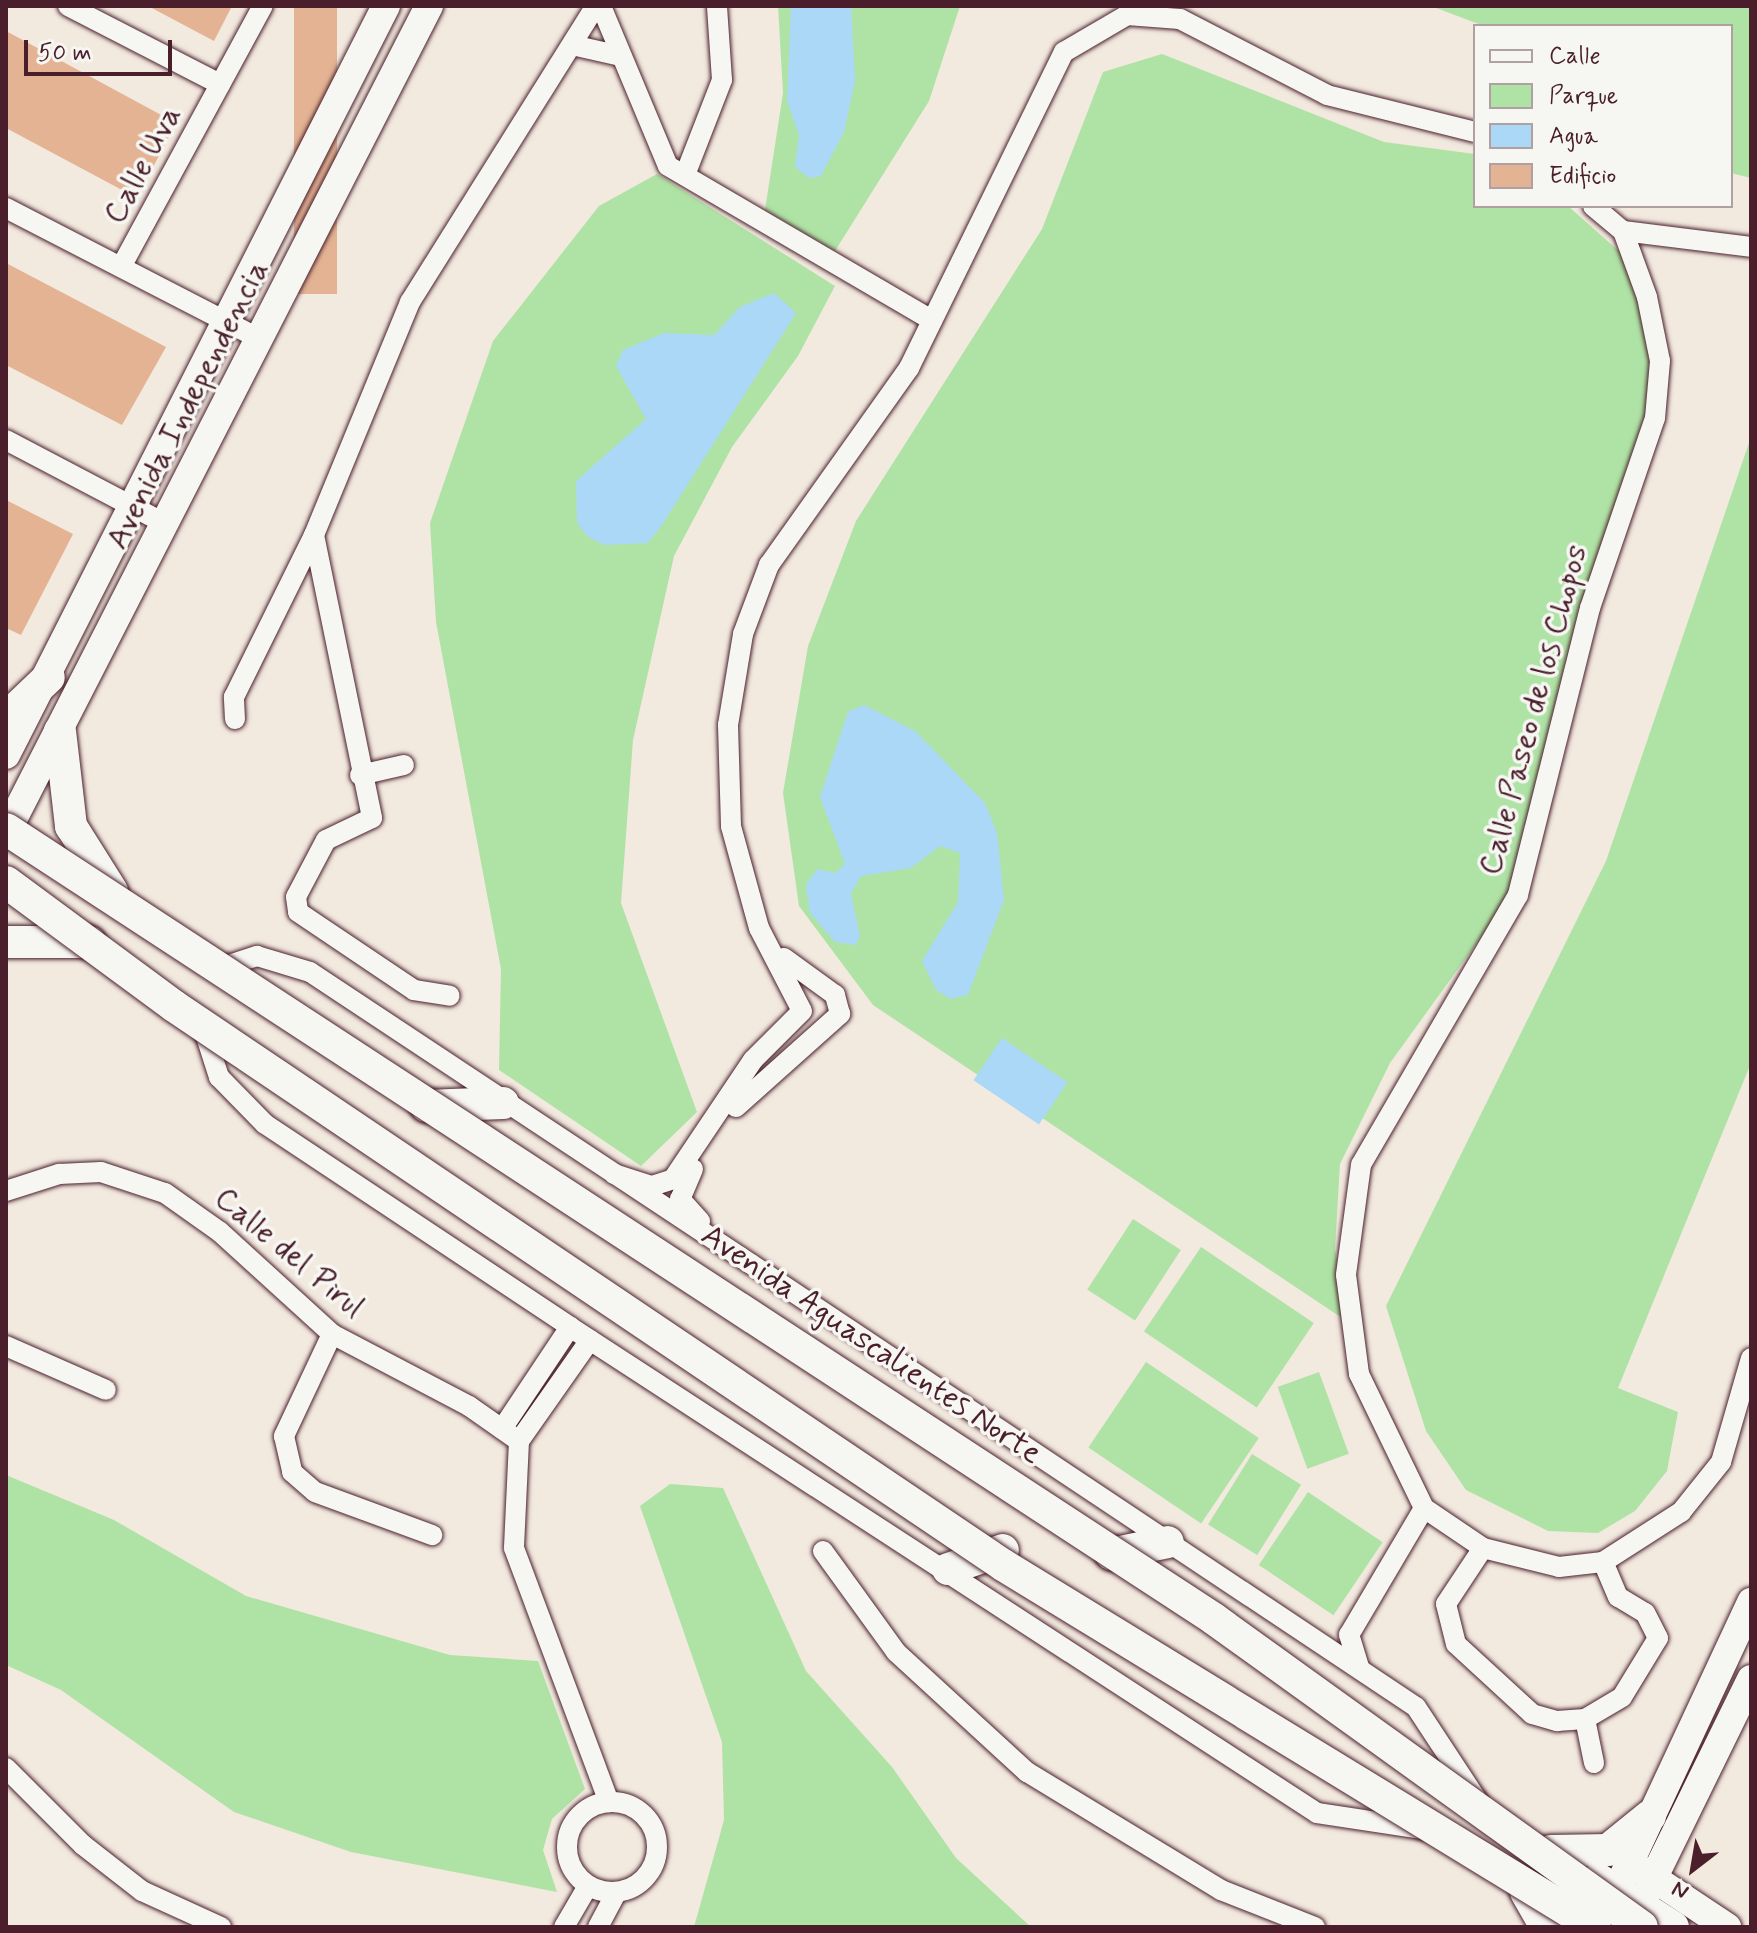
<!DOCTYPE html>
<html>
<head>
<meta charset="utf-8">
<style>
	body { margin:0 }
	#map { position:relative; width:1757px; height:1933px; overflow:hidden; background:#f2e9df; font-family:Mynerve,sans-serif }
	div>[style] { position:absolute }
	.green>* { inset:0; background:#afe3a5; transform-origin:0 0 }
	.water>* { inset:0; background:#aad8f6; transform-origin:0 0 }
	.building>* { inset:0; background:#e3b394; transform-origin:0 0 }
	.roads { filter:drop-shadow(0 0 2px #4a1f2b) drop-shadow(0 0 2px #4a1f2b) }
	.street>* { height:20px; margin:-10px; padding:0 10px; transform-origin:10px; border-radius:10px; background:#f6f6f2 }
	.street>.ring { margin:-10px; padding:0; box-sizing:content-box; background:none; border:20px solid #f6f6f2; border-radius:50% }
	.secondary>* { height:28px; margin:-14px; padding:0 14px; transform-origin:14px; border-radius:14px; background:#f6f6f2 }
	.primary>* { height:32px; margin:-16px; padding:0 16px; transform-origin:16px; border-radius:16px; background:#f6f6f2 }
	.bridges { filter:drop-shadow(0 0 2px #4a1f2b) drop-shadow(0 0 2px #4a1f2b) }
	.primary-bridge>* { height:32px; margin:-16px; padding:0 16px; transform-origin:16px; border-radius:16px; background:#f6f6f2 }
	span { translate:-50% -50%; white-space:nowrap; text-align:center; line-height:1.15; -webkit-text-stroke:7px #f6f6f2; paint-order:stroke }
	.street-label { font-size:32px; color:#4a1f2b }
	.frame { position:absolute; inset:0; border:8px solid #4a1f2b; pointer-events:none }
	.legend { position:absolute; left:1473px; top:24px; width:260px; height:184px; box-sizing:border-box; background:#f6f6f2; border:2px solid #b1a0a2; margin:0; padding:10px 14px; list-style:none; font-size:24px; color:#4a1f2b }
	.legend li { display:flex; align-items:center; gap:16px; height:40px }
	.legend b { width:40px; border:2px solid #b1a0a2 }
	.north { position:absolute; left:1653px; top:1829px; width:80px; height:80px; -webkit-text-stroke:6px #f6f6f2; paint-order:stroke; rotate:211deg; font-size:22px; font-weight:700; line-height:32px; text-align:center; color:#4a1f2b }
	.north::after { content:''; display:block; margin:auto; width:28px; height:36px; background:#4a1f2b; clip-path:polygon(50% 0,100% 100%,50% 72%,0 100%) }
	.scale { position:absolute; left:24px; top:40px; width:148px; height:36px; box-sizing:border-box; border:4px solid #4a1f2b; border-top:0; padding-left:10px; font-size:24px; line-height:28px; white-space:nowrap; color:#4a1f2b; -webkit-text-stroke:6px #f6f6f2; paint-order:stroke }
</style>
</head>
<body>
<div id="map">
	<div class="green">
		<div style="clip-path:polygon(778px 6px,960px 6px,929px 101px,835px 251px,765px 210px,783px 93px)"></div>
		<div style="clip-path:polygon(1431px 6px,1751px 6px,1751px 178px,1731px 173px,1731px 26px,1484px 26px)"></div>
		<div style="clip-path:polygon(1162px 54px,1384px 142px,1475px 154px,1475px 206px,1568px 206px,1621px 253px,1652px 334px,1646px 427px,1513px 893px,1390px 1063px,1340px 1164px,1335px 1249px,1348px 1322px,873px 1005px,799px 906px,783px 793px,808px 646px,856px 521px,1042px 229px,1103px 72px)"></div>
		<div style="clip-path:polygon(657px 174px,835px 286px,798px 356px,732px 447px,674px 556px,633px 740px,621px 903px,697px 1112px,641px 1166px,499px 1070px,501px 969px,436px 622px,430px 523px,493px 341px,599px 206px)"></div>
		<div style="clip-path:polygon(1751px 437px,1751px 1063px,1618px 1388px,1678px 1412px,1667px 1471px,1635px 1511px,1598px 1533px,1548px 1531px,1466px 1490px,1426px 1431px,1386px 1306px,1606px 861px)"></div>
		<div style="left:1133px;top:1219px;width:57px;height:84px;rotate:33deg"></div>
		<div style="left:1201px;top:1247px;width:136px;height:102px;rotate:34deg"></div>
		<div style="left:1146px;top:1362px;width:136px;height:103px;rotate:34deg"></div>
		<div style="left:1319px;top:1372px;width:87px;height:44px;rotate:70deg"></div>
		<div style="left:1252px;top:1454px;width:58px;height:83px;rotate:32deg"></div>
		<div style="clip-path:polygon(6px 1475px,114px 1520px,246px 1596px,450px 1655px,538px 1661px,585px 1789px,552px 1819px,543px 1850px,557px 1892px,351px 1852px,234px 1812px,61px 1690px,6px 1665px)"></div>
		<div style="clip-path:polygon(670px 1484px,723px 1488px,806px 1671px,892px 1767px,956px 1858px,1031px 1927px,694px 1927px,724px 1820px,722px 1742px,640px 1506px)"></div>
		<div style="left:1308px;top:1492px;width:90px;height:88px;rotate:34deg"></div>
	</div>
	<div class="water">
		<div style="clip-path:polygon(791px 6px,851px 6px,855px 81px,844px 132px,821px 176px,809px 178px,795px 167px,799px 135px,787px 101px)"></div>
		<div style="clip-path:polygon(774px 293px,796px 313px,662px 525px,648px 543px,604px 545px,587px 536px,577px 523px,576px 481px,646px 419px,616px 366px,623px 350px,664px 333px,714px 335px,740px 307px)"></div>
		<div style="clip-path:polygon(864px 705px,915px 731px,985px 803px,997px 833px,1004px 900px,968px 995px,951px 999px,936px 990px,922px 961px,958px 902px,960px 853px,940px 846px,911px 868px,861px 876px,851px 894px,860px 936px,856px 945px,835px 942px,810px 913px,806px 885px,817px 869px,835px 873px,845px 864px,820px 797px,848px 712px)"></div>
		<div style="left:1002px;top:1038px;width:79px;height:51px;rotate:34deg"></div>
	</div>
	<div class="building">
		<div style="clip-path:polygon(148px 6px,232px 6px,214px 41px)"></div>
		<div style="left:294px;top:6px;width:43px;height:288px"></div>
		<div style="clip-path:polygon(6px 31px,176px 123px,137px 198px,6px 128px)"></div>
		<div style="clip-path:polygon(6px 263px,166px 347px,122px 425px,6px 365px)"></div>
		<div style="clip-path:polygon(6px 500px,73px 534px,21px 635px,6px 628px)"></div>
	</div>
	<div class="roads">
		<div class="street">
			<div style="left:68px;top:6px;width:171px;rotate:27.2deg"></div>
			<div style="left:601px;top:6px;width:173px;rotate:67.3deg"></div>
			<div style="left:668px;top:166px;width:306px;rotate:30.3deg"></div>
			<div style="left:572px;top:45px;width:50px;rotate:12.7deg"></div>
			<div style="left:685px;top:175px;width:102px;rotate:-68.7deg"></div>
			<div style="left:722px;top:80px;width:74px;rotate:-93.9deg"></div>
			<div style="left:1593px;top:206px;width:39px;rotate:40deg"></div>
			<div style="left:1623px;top:231px;width:70px;rotate:70deg"></div>
			<div style="left:1647px;top:297px;width:65px;rotate:78.5deg"></div>
			<div style="left:1660px;top:361px;width:57px;rotate:95deg"></div>
			<div style="left:1655px;top:418px;width:201px;rotate:108.9deg"></div>
			<div style="left:1590px;top:608px;width:296px;rotate:104.1deg"></div>
			<div style="left:1518px;top:895px;width:312px;rotate:120.2deg"></div>
			<div style="left:1361px;top:1165px;width:111px;rotate:97.8deg"></div>
			<div style="left:1346px;top:1275px;width:100px;rotate:82.5deg"></div>
			<div style="left:1359px;top:1374px;width:149px;rotate:64.1deg"></div>
			<div style="left:1424px;top:1508px;width:71px;rotate:34.1deg"></div>
			<div style="left:1483px;top:1548px;width:78px;rotate:14deg"></div>
			<div style="left:1559px;top:1567px;width:44px;rotate:-6.5deg"></div>
			<div style="left:1603px;top:1562px;width:93px;rotate:-32.7deg"></div>
			<div style="left:1681px;top:1512px;width:64px;rotate:-51.3deg"></div>
			<div style="left:1721px;top:1462px;width:108px;rotate:-73.9deg"></div>
			<div style="left:6px;top:208px;width:286px;rotate:27.3deg"></div>
			<div style="left:1623px;top:231px;width:129px;rotate:7.1deg"></div>
			<div style="left:121px;top:267px;width:297px;rotate:-61.5deg"></div>
			<div style="left:6px;top:440px;width:181px;rotate:27.7deg"></div>
			<div style="left:314px;top:535px;width:289px;rotate:78.4deg"></div>
			<div style="left:372px;top:818px;width:51px;rotate:154.4deg"></div>
			<div style="left:326px;top:840px;width:64px;rotate:117.8deg"></div>
			<div style="left:296px;top:897px;width:15px;rotate:82deg"></div>
			<div style="left:298px;top:912px;width:140px;rotate:33.9deg"></div>
			<div style="left:414px;top:990px;width:36px;rotate:9deg"></div>
			<div style="left:235px;top:719px;width:22px;rotate:-93deg"></div>
			<div style="left:234px;top:697px;width:181px;rotate:-63.7deg"></div>
			<div style="left:314px;top:535px;width:252px;rotate:-67.6deg"></div>
			<div style="left:410px;top:302px;width:350px;rotate:-57.9deg"></div>
			<div style="left:360px;top:775px;width:45px;rotate:-12.8deg"></div>
			<div style="left:223px;top:967px;width:36px;rotate:-18deg"></div>
			<div style="left:257px;top:956px;width:55px;rotate:16.8deg"></div>
			<div style="left:310px;top:972px;width:529px;rotate:33.51deg"></div>
			<div style="left:751px;top:1264px;width:799px;rotate:33.67deg"></div>
			<div style="left:1416px;top:1707px;width:111px;rotate:56.7deg"></div>
			<div style="left:202px;top:1024px;width:56px;rotate:72.2deg"></div>
			<div style="left:219px;top:1077px;width:66px;rotate:45.6deg"></div>
			<div style="left:265px;top:1124px;width:366px;rotate:33.6deg"></div>
			<div style="left:570px;top:1327px;width:891px;rotate:33.05deg"></div>
			<div style="left:1317px;top:1813px;width:107px;rotate:8.6deg"></div>
			<div style="left:736px;top:1107px;width:140px;rotate:-41.8deg"></div>
			<div style="left:840px;top:1014px;width:20px;rotate:-105deg"></div>
			<div style="left:835px;top:995px;width:63px;rotate:-144deg"></div>
			<div style="left:693px;top:1169px;width:33px;rotate:113deg"></div>
			<div style="left:680px;top:1199px;width:30px;rotate:48deg"></div>
			<div style="left:614px;top:1174px;width:40px;rotate:18deg"></div>
			<div style="left:652px;top:1186px;width:22px;rotate:-18deg"></div>
			<div style="left:673px;top:1179px;width:143px;rotate:-56.1deg"></div>
			<div style="left:753px;top:1060px;width:69px;rotate:-45deg"></div>
			<div style="left:802px;top:1011px;width:93px;rotate:-117.4deg"></div>
			<div style="left:759px;top:928px;width:106px;rotate:-105.4deg"></div>
			<div style="left:731px;top:826px;width:101px;rotate:-91.7deg"></div>
			<div style="left:728px;top:725px;width:92px;rotate:-80.6deg"></div>
			<div style="left:743px;top:634px;width:74px;rotate:-69.4deg"></div>
			<div style="left:769px;top:565px;width:242px;rotate:-54.6deg"></div>
			<div style="left:909px;top:368px;width:352px;rotate:-63.9deg"></div>
			<div style="left:1064px;top:52px;width:73px;rotate:-30.4deg"></div>
			<div style="left:1127px;top:15px;width:53px;rotate:4.3deg"></div>
			<div style="left:1180px;top:19px;width:165px;rotate:27.3deg"></div>
			<div style="left:1327px;top:95px;width:153px;rotate:14deg"></div>
			<div style="left:6px;top:1191px;width:56px;rotate:-17.8deg"></div>
			<div style="left:59px;top:1174px;width:42px;rotate:-2.7deg"></div>
			<div style="left:101px;top:1172px;width:67px;rotate:18.2deg"></div>
			<div style="left:165px;top:1193px;width:67px;rotate:35.3deg"></div>
			<div style="left:220px;top:1232px;width:151px;rotate:42.3deg"></div>
			<div style="left:332px;top:1334px;width:155px;rotate:27.7deg"></div>
			<div style="left:469px;top:1406px;width:61px;rotate:35deg"></div>
			<div style="left:332px;top:1334px;width:113px;rotate:115.2deg"></div>
			<div style="left:284px;top:1436px;width:37px;rotate:77deg"></div>
			<div style="left:292px;top:1472px;width:30px;rotate:41deg"></div>
			<div style="left:315px;top:1492px;width:125px;rotate:20.2deg"></div>
			<div style="left:590px;top:1340px;width:123px;rotate:125.1deg"></div>
			<div style="left:519px;top:1441px;width:107px;rotate:92.7deg"></div>
			<div style="left:514px;top:1548px;width:271px;rotate:69.5deg"></div>
			<div style="left:6px;top:1346px;width:109px;rotate:23.7deg"></div>
			<div style="left:502px;top:1429px;width:123px;rotate:-56.3deg"></div>
			<div style="left:1483px;top:1548px;width:67px;rotate:123.5deg"></div>
			<div style="left:1446px;top:1604px;width:41px;rotate:76deg"></div>
			<div style="left:1456px;top:1644px;width:103px;rotate:42.6deg"></div>
			<div style="left:1532px;top:1714px;width:26px;rotate:16deg"></div>
			<div style="left:1557px;top:1721px;width:28px;rotate:-4deg"></div>
			<div style="left:1585px;top:1719px;width:43px;rotate:-30.7deg"></div>
			<div style="left:1622px;top:1697px;width:69px;rotate:-58.6deg"></div>
			<div style="left:1658px;top:1638px;width:28px;rotate:-117deg"></div>
			<div style="left:1645px;top:1613px;width:31px;rotate:-149deg"></div>
			<div style="left:1618px;top:1597px;width:38px;rotate:-113deg"></div>
			<div style="left:823px;top:1551px;width:125px;rotate:54.1deg"></div>
			<div style="left:896px;top:1652px;width:178px;rotate:42.5deg"></div>
			<div style="left:1027px;top:1772px;width:227px;rotate:31.3deg"></div>
			<div style="left:1221px;top:1890px;width:101px;rotate:21.5deg"></div>
			<div style="left:1359px;top:1667px;width:34px;rotate:-107deg"></div>
			<div style="left:1349px;top:1635px;width:147px;rotate:-59.4deg"></div>
			<div style="left:1585px;top:1719px;width:45px;rotate:78.4deg"></div>
			<div style="left:6px;top:1768px;width:109px;rotate:45deg"></div>
			<div style="left:83px;top:1845px;width:75px;rotate:37.9deg"></div>
			<div style="left:142px;top:1891px;width:87px;rotate:24.5deg"></div>
			<div class="ring" style="left:567px;top:1802px;width:70px;height:70px"></div>
			<div style="left:564px;top:1927px;width:48px;rotate:-59.7deg"></div>
			<div style="left:598px;top:1927px;width:38px;rotate:-62deg"></div>
		</div>
		<div class="secondary">
			<div style="left:6px;top:755px;width:840px;rotate:-63.1deg"></div>
			<div style="left:6px;top:833px;width:929px;rotate:-62.91deg"></div>
			<div style="left:1638px;top:1868px;width:107px;rotate:33.5deg"></div>
			<div style="left:1608px;top:1909px;width:339px;rotate:-65deg"></div>
			<div style="left:1630px;top:1926px;width:275px;rotate:-63.9deg"></div>
		</div>
		<div class="primary">
			<div style="left:6px;top:718px;width:59px;rotate:-43.6deg"></div>
			<div style="left:60px;top:731px;width:96px;rotate:83.4deg"></div>
			<div style="left:71px;top:826px;width:77px;rotate:57.8deg"></div>
			<div style="left:6px;top:942px;width:84px"></div>
			<div style="left:426px;top:1106px;width:77px;rotate:-2.2deg"></div>
			<div style="left:1111px;top:1554px;width:58px;rotate:-11.9deg"></div>
			<div style="left:948px;top:1569px;width:58px;rotate:-19.1deg"></div>
			<div style="left:1551px;top:1851px;width:57px;rotate:-1deg"></div>
			<div style="left:1608px;top:1850px;width:54px;rotate:-39deg"></div>
			<div style="left:1598px;top:1879px;width:89px;rotate:32.6deg"></div>
			<div style="left:1526px;top:1892px;width:40px;rotate:60.3deg"></div>
		</div>
	</div>
	<div class="bridges">
		<div class="primary-bridge">
			<div style="left:6px;top:829px;width:1443px;rotate:33.18deg"></div>
			<div style="left:1214px;top:1619px;width:527px;rotate:35.74deg"></div>
			<div style="left:6px;top:882px;width:209px;rotate:36.4deg"></div>
			<div style="left:174px;top:1006px;width:1000px;rotate:33.99deg"></div>
			<div style="left:1003px;top:1565px;width:694px;rotate:31.45deg"></div>
		</div>
	</div>
	<div class="street-label">
		<span style="left:143px;top:165px;rotate:-62deg">Calle Uva</span>
		<span style="left:188px;top:405px;rotate:-63deg">Avenida Independencia</span>
		<span style="left:1534px;top:710px;rotate:-75deg">Calle Paseo de los Chopos</span>
		<span style="left:289px;top:1253px;rotate:40deg">Calle del Pirul</span>
		<span style="left:871px;top:1345px;rotate:34deg">Avenida Aguascalientes Norte</span>
	</div>
	<div class="frame"></div>
	<ul class="legend">
	<li><b style="height:10px;background:#f6f6f2"></b>Calle</li>
	<li><b style="height:22px;background:#afe3a5"></b>Parque</li>
	<li><b style="height:22px;background:#aad8f6"></b>Agua</li>
	<li><b style="height:22px;background:#e3b394"></b>Edificio</li>
	</ul>
	<div class="north">N</div>
	<div class="scale">50 m</div>
</div>
</body>
</html>
